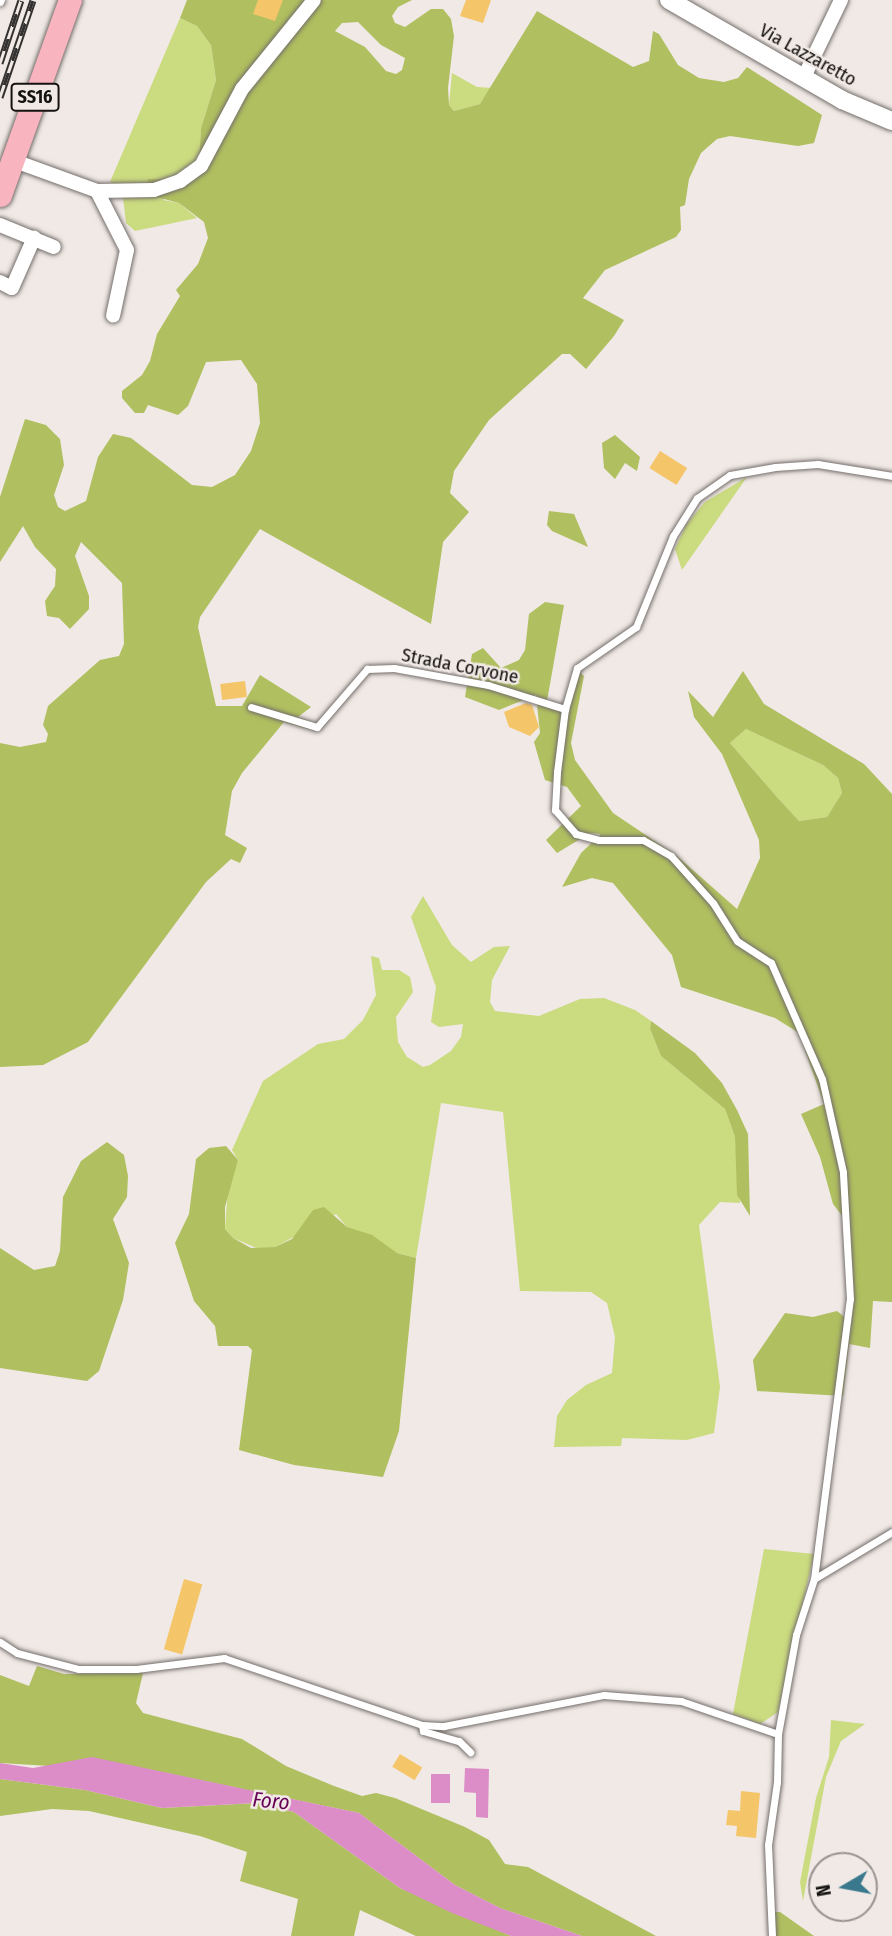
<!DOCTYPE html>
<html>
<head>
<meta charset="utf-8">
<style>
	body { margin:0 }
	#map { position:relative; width:892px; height:1936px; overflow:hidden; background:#f0e9e5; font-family:"Fira Sans Condensed",sans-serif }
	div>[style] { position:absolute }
	.green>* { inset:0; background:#cbdb7f }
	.forest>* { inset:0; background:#b0bf5f }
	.water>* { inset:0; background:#dc8cc7; transform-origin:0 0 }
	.building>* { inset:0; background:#f5c56a; transform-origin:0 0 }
	.roads { filter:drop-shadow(0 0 2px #746e6b) drop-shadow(0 0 2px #746e6b) }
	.service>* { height:7px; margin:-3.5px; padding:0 3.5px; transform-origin:3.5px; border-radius:3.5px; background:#fff }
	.minor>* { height:14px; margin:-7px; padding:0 7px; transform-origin:7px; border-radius:7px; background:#fff }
	.tertiary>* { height:18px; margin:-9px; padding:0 9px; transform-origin:9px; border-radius:9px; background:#fff }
	.primary>* { height:23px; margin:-11.5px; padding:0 11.5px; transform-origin:11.5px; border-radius:11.5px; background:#f8b5bf }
	.rail>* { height:7px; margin-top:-3.5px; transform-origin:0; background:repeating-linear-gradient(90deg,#f0e9e5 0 13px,#343230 0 26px); box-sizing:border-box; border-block:2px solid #343230 }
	span { translate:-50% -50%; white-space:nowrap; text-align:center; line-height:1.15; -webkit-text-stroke:5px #f0e9e5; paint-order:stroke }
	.shield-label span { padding:2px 5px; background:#f0e9e5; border:2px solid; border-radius:5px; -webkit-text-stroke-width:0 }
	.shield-label { font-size:18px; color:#151312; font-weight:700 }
	.street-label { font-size:19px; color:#151312 }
	.water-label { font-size:21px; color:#660156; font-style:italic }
	.north { position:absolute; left:808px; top:1852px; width:70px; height:70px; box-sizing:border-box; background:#f0e9e5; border:2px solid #989391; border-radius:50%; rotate:260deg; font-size:19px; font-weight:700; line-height:28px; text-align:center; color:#151312 }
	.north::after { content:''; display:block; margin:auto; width:24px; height:32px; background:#3a798d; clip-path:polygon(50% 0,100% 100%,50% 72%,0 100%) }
</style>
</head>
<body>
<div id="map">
	<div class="green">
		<div style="clip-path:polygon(180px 18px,197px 26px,211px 45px,216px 80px,201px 128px,199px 161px,163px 200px,179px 203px,197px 218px,135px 231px,126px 223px,122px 189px,110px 182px)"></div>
		<div style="clip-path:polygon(452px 73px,477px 87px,492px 88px,480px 104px,454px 111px,449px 105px)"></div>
		<div style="clip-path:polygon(747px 477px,682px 570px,675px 549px,686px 525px,705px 502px)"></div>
		<div style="clip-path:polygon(746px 729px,823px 765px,838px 778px,842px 793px,827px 817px,799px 821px,777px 797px,730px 743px)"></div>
		<div style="clip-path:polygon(423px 896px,452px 945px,471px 962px,494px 947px,510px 946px,492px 980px,490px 1002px,495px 1011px,539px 1016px,580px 999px,604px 998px,635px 1010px,651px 1021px,650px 1029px,661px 1056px,725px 1109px,735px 1137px,740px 1203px,720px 1202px,699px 1225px,720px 1387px,714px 1433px,687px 1440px,622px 1438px,621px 1446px,554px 1447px,557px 1416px,567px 1400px,586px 1385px,612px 1373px,615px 1337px,607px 1303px,591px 1292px,520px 1291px,503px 1112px,441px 1103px,416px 1258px,397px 1253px,347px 1227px,336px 1214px,275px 1247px,261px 1250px,233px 1238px,225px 1229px,228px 1188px,238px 1160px,232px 1150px,263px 1081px,318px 1044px,344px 1039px,363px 1020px,376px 995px,371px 956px,379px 958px,382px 970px,399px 970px,410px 977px,413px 992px,396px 1017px,398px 1042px,407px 1057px,423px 1067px,430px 1065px,451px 1051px,461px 1037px,463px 1024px,439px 1027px,431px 1022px,436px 987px,411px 917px)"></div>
		<div style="clip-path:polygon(764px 1549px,814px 1554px,778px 1712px,760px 1724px,733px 1714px)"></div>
		<div style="clip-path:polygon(831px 1720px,865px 1724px,841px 1741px,826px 1777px,803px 1901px,800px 1882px,816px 1798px,829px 1757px)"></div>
	</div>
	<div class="forest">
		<div style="clip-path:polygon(evenodd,187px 0,412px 0,398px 7px,392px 16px,395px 23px,405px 27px,431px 9px,443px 9px,451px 19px,454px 36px,448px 88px,449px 105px,454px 111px,480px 104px,537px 11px,633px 67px,649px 61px,653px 31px,659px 34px,678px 65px,699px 78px,724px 82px,738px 78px,747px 67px,822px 115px,814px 143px,798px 146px,730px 136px,717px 139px,701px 153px,689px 179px,685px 205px,680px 207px,681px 230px,676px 237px,605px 270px,583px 298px,624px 320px,614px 336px,586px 369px,570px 354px,562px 354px,489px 420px,454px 471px,450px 493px,469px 512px,443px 542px,431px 624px,260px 529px,200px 617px,198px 627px,216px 706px,242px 706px,260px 675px,311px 707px,298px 717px,311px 722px,308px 729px,284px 722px,242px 773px,232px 791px,225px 835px,247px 848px,240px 863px,231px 859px,206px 882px,88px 1042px,43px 1065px,0 1067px,0 743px,20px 747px,46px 742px,48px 734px,43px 725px,48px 706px,100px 660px,119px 656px,124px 644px,122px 583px,81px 542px,75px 556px,89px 596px,89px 609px,70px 629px,59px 618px,47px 616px,45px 601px,55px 586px,56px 569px,35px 547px,23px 526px,0 562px,0 497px,25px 419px,46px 425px,60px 439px,64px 465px,54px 495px,58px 507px,65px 511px,86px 501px,98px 457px,113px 434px,131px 438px,192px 485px,212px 487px,235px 475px,251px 451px,260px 423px,257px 384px,241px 360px,206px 362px,188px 406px,178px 415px,148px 405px,144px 413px,135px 413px,122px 398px,122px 391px,142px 375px,150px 361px,157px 334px,180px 296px,176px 290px,198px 264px,208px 238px,204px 222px,179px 203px,145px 194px,148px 179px,178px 179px,199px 161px,201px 128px,216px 80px,211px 45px,197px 26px,180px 18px,187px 0,358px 22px,381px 45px,405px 58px,402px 70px,396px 74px,386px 71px,365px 47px,335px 31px,342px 23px,358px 22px)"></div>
		<div style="clip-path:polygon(615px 435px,640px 457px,637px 471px,625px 463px,615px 479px,604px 468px,602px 443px)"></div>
		<div style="clip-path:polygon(549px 511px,574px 514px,588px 547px,552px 531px,547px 525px)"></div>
		<div style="clip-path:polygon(evenodd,545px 602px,564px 605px,547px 701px,562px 707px,575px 667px,584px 676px,571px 743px,575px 760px,613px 813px,677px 856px,737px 909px,760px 858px,759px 840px,722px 754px,694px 717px,688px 691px,713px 717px,743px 671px,764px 704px,864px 764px,892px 794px,892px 1302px,873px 1301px,870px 1348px,849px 1344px,843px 1396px,757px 1391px,753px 1360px,785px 1313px,813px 1317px,837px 1311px,847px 1319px,852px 1313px,843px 1217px,833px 1204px,820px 1157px,801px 1114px,824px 1104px,799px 1033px,775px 1018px,681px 987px,672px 955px,613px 883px,592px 878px,562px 887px,581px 853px,601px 834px,590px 833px,557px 853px,546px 840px,581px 806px,567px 787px,545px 780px,534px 742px,540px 733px,536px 695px,499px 710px,465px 697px,472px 654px,483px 648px,501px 668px,519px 660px,525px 650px,529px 614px,545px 602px,746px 729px,823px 765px,838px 778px,842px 793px,827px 817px,799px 821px,777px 797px,730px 743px,746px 729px)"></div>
		<div style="clip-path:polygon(651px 1021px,695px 1053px,722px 1083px,737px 1110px,748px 1134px,750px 1216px,737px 1195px,735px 1137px,725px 1109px,661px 1056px,650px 1029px)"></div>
		<div style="clip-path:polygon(107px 1142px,124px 1155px,128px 1176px,127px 1197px,113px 1219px,129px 1263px,123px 1300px,99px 1371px,87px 1381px,0 1368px,0 1248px,34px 1270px,55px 1266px,60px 1251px,63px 1197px,81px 1161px)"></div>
		<div style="clip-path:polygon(226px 1146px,238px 1160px,225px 1207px,225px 1229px,233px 1238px,251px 1248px,275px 1247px,292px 1239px,313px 1210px,324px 1207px,347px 1227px,372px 1235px,397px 1253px,416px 1258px,399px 1431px,383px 1477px,294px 1465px,239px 1450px,252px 1350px,248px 1346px,218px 1346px,215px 1326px,194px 1301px,175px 1243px,189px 1214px,196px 1159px,209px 1148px)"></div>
		<div style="clip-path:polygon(37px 1666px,64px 1674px,143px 1673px,136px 1703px,143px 1713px,242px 1739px,286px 1766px,334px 1786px,362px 1796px,376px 1793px,395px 1798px,465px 1827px,489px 1840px,505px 1864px,528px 1867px,656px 1936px,582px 1936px,500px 1908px,455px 1885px,359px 1813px,166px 1773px,0 1763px,0 1675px,29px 1686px)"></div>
		<div style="clip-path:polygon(0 1779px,85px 1790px,162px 1808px,258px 1803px,294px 1812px,400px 1888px,511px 1936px,416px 1936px,360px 1910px,354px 1936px,291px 1936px,298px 1899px,240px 1881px,247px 1852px,200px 1836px,89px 1811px,52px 1809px,0 1816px)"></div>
		<div style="clip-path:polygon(774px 1912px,780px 1912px,814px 1936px,776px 1936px)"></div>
	</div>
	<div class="water">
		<div style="clip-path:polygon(92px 1757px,359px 1813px,455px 1885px,500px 1908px,582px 1936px,511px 1936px,452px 1913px,400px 1888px,294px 1812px,258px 1803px,162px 1808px,85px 1790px,0 1779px,0 1763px,33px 1768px)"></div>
		<div style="clip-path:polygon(465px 1768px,489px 1769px,488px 1818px,476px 1817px,476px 1793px,464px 1792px)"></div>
		<div style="left:431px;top:1774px;width:19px;height:29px"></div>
	</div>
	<div class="building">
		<div style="clip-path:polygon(258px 0,283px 0,275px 21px,253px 14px)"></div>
		<div style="clip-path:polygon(466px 0,491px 0,483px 23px,460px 16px)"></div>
		<div style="left:660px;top:451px;width:32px;height:20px;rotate:32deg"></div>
		<div style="left:245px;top:681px;width:16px;height:25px;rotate:83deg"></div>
		<div style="clip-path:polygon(526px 703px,532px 705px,539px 727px,530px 736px,509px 727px,504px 712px)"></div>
		<div style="left:184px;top:1579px;width:19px;height:73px;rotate:16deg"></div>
		<div style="left:400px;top:1754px;width:26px;height:15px;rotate:31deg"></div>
		<div style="clip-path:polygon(741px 1791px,760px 1793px,756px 1838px,736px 1836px,737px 1826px,726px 1825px,728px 1810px,740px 1811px)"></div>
	</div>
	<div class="roads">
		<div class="service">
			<div style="left:0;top:2px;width:2px;rotate:-63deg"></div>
			<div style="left:251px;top:707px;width:69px;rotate:16.9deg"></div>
			<div style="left:317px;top:727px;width:77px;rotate:-49.2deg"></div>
			<div style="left:367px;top:669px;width:27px;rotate:-2deg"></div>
			<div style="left:394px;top:668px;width:96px;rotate:10.3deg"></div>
			<div style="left:488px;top:685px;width:81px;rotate:17.3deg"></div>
			<div style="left:814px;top:1579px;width:282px;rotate:-82.7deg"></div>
			<div style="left:850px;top:1299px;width:127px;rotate:-93.2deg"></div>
			<div style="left:843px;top:1172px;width:95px;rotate:-102.7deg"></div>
			<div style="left:822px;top:1079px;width:127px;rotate:-113.7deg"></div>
			<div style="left:771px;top:963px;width:40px;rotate:-147.1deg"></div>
			<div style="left:737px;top:941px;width:45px;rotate:-122.3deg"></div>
			<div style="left:713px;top:903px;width:63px;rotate:-131.8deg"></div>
			<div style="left:671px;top:856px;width:32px;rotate:-150deg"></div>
			<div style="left:643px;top:840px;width:44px;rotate:180deg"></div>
			<div style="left:599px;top:840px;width:24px;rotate:-165deg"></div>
			<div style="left:576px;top:834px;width:32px;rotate:-131deg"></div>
			<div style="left:555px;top:810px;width:38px;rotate:-87deg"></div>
			<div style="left:557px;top:772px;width:64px;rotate:-82.8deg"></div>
			<div style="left:565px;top:709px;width:43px;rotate:-73.7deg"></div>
			<div style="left:577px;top:668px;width:72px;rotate:-34.8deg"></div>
			<div style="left:636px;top:627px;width:98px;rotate:-67.9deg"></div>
			<div style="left:673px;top:536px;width:45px;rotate:-57.7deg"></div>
			<div style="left:697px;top:498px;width:40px;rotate:-34.9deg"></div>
			<div style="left:730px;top:475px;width:46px;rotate:-10.1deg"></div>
			<div style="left:775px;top:467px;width:43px;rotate:-4deg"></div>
			<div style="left:818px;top:464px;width:75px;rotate:9.2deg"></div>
			<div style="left:0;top:1642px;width:20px;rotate:33deg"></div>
			<div style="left:17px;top:1653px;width:64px;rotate:14.5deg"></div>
			<div style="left:79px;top:1669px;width:57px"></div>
			<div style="left:136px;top:1669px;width:89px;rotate:-7.1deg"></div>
			<div style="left:224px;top:1658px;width:209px;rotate:18.7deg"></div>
			<div style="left:422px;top:1725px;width:22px;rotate:3deg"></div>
			<div style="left:444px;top:1726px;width:163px;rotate:-11deg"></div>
			<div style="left:604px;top:1695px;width:77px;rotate:4.5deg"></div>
			<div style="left:681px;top:1701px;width:102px;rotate:18.8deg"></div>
			<div style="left:422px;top:1725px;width:6px;rotate:81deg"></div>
			<div style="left:423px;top:1731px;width:37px;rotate:16deg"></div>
			<div style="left:459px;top:1741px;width:16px;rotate:45deg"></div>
			<div style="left:772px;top:1936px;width:91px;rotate:-92.5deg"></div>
			<div style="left:768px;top:1845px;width:64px;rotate:-81.9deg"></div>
			<div style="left:777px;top:1782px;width:48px;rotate:-88.8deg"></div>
			<div style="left:778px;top:1734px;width:101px;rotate:-79.7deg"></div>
			<div style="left:796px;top:1635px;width:59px;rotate:-72.2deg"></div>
			<div style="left:814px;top:1579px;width:91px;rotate:-31.1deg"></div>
		</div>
		<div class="minor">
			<div style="left:803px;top:79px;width:88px;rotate:-64.3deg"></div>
			<div style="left:12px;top:160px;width:90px;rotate:20deg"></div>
			<div style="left:97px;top:191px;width:57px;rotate:-1deg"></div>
			<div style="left:154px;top:190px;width:28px;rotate:-19deg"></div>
			<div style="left:180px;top:181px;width:26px;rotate:-36deg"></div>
			<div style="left:201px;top:166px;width:87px;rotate:-62deg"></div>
			<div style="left:242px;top:89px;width:114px;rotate:-51deg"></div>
			<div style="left:97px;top:191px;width:66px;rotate:63deg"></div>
			<div style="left:127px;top:250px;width:67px;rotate:102deg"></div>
			<div style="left:0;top:225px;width:58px;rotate:22.2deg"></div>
			<div style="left:0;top:282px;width:13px;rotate:27deg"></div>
			<div style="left:12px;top:288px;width:55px;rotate:-66.3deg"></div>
		</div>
		<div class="tertiary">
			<div style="left:669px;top:0;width:200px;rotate:30deg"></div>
			<div style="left:842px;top:100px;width:54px;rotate:22.8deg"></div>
		</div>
		<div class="primary">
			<div style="left:0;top:195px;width:207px;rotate:-70.3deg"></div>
		</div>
	</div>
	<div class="rail">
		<div style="left:0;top:63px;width:66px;rotate:-71.6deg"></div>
		<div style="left:0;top:97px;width:102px;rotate:-71.2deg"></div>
	</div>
	<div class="shield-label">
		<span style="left:35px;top:97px">SS16</span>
	</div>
	<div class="street-label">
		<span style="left:808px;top:55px;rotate:29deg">Via Lazzaretto</span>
		<span style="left:460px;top:666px;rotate:11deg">Strada Corvone</span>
	</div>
	<div class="water-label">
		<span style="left:271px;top:1801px;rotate:5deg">Foro</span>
	</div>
	<div class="north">N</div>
</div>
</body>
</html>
